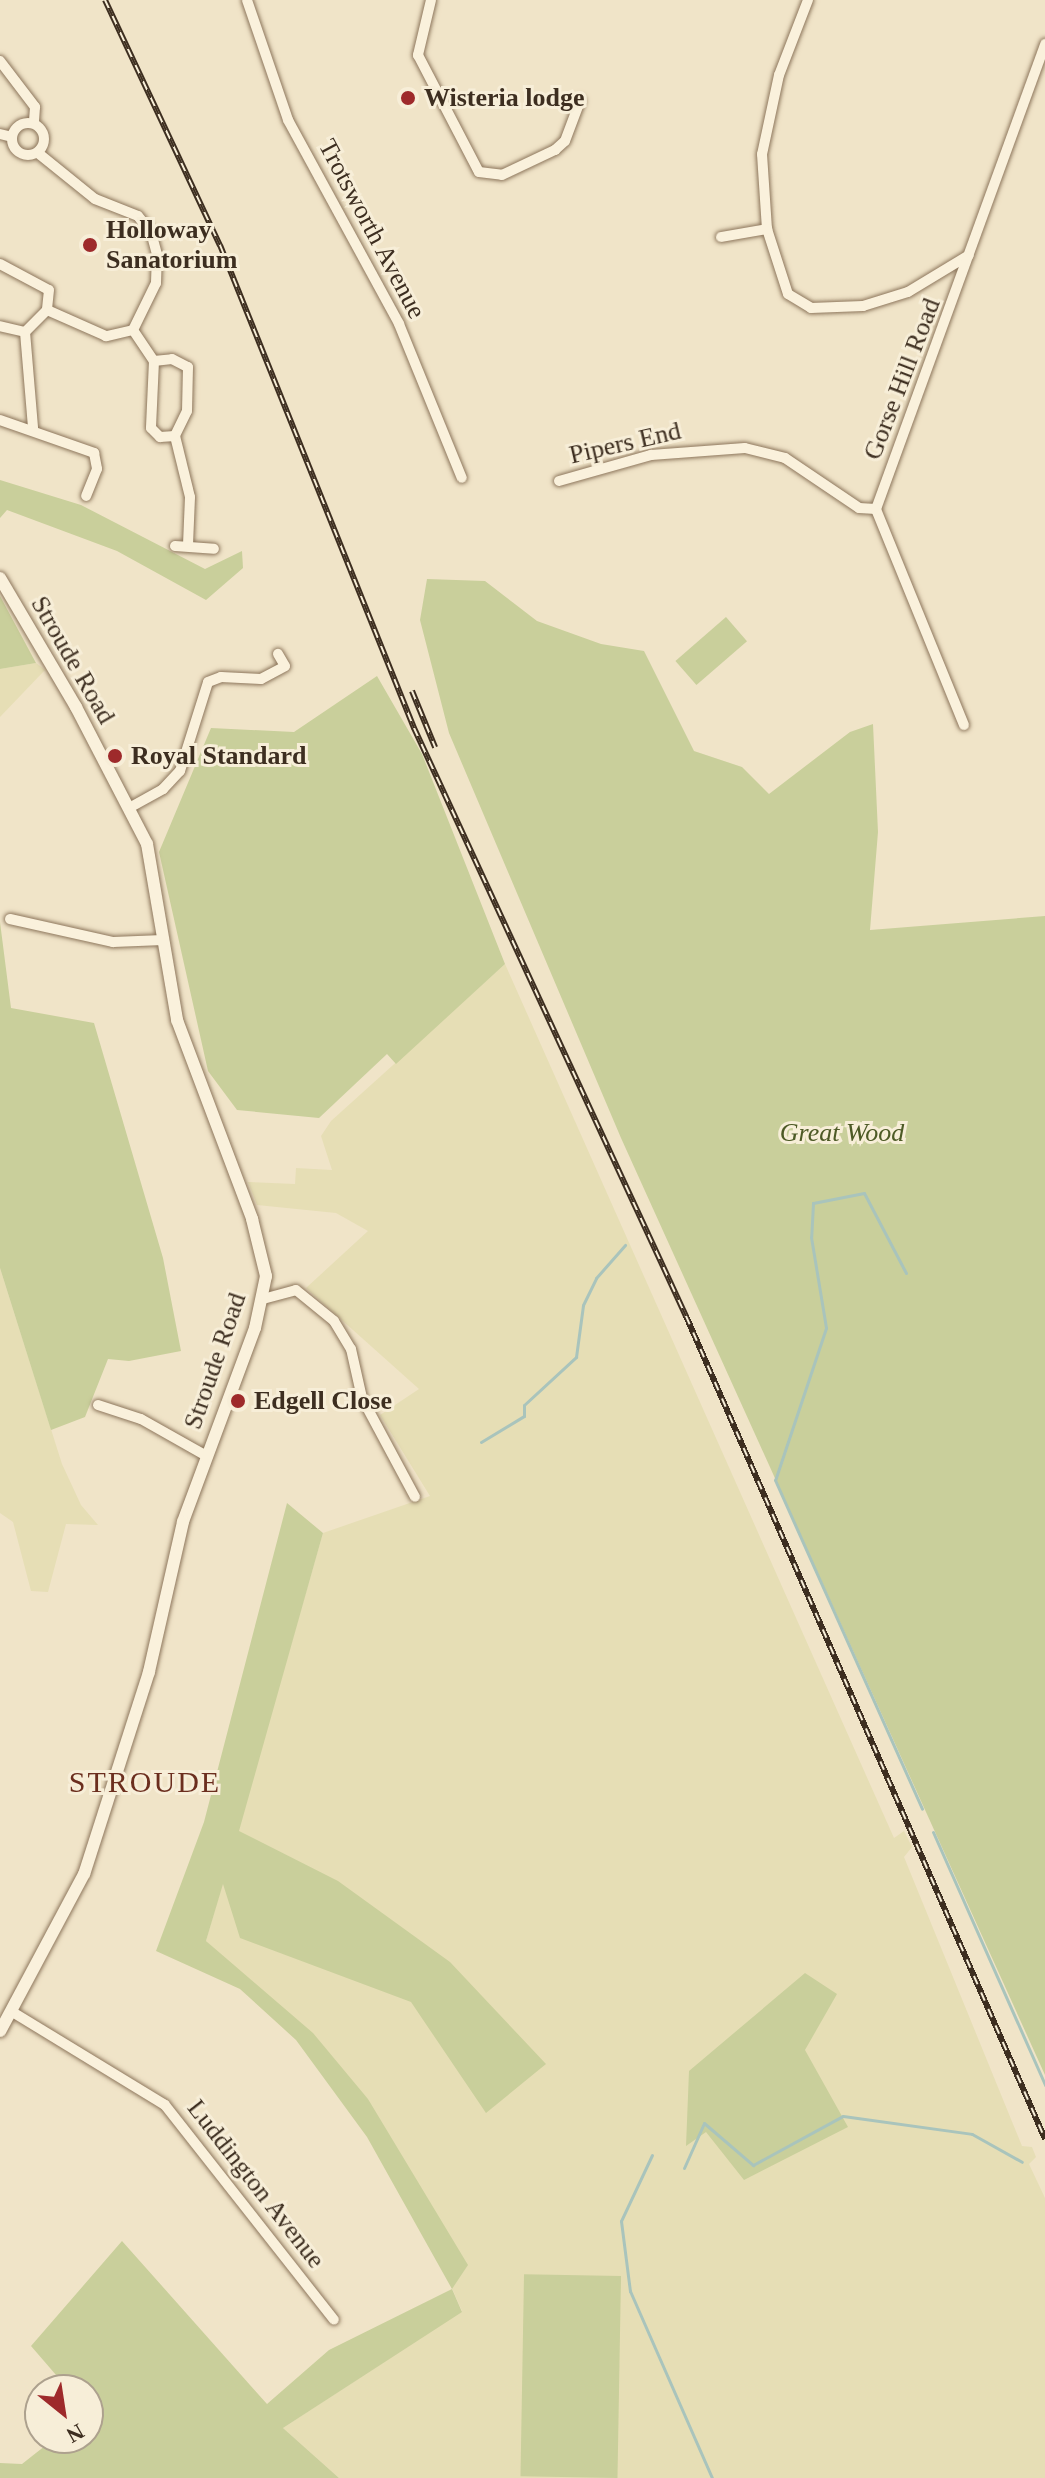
<!DOCTYPE html>
<html>
<head>
<meta charset="utf-8">
<style>
	body { margin:0 }
	#map { position:relative; width:1045px; height:2478px; overflow:hidden; background:#f0e4c8; font-family:"Times New Roman",serif }
	div>[style] { position:absolute }
	.farmland>* { inset:0; background:#e6deb5 }
	.green>* { inset:0; background:#c9cf9b; transform-origin:0 0 }
	.stream>* { height:3px; margin:-1.5px; padding:0 1.5px; transform-origin:1.5px; border-radius:1.5px; background:#a9c4bc }
	.roads { filter:drop-shadow(0 0 2px #8d765c) drop-shadow(0 0 2px #8d765c) }
	.minor>* { height:10px; margin:-5px; padding:0 5px; transform-origin:5px; border-radius:5px; background:#faf1dc }
	.minor>.ring { margin:-5px; padding:0; box-sizing:content-box; background:none; border:10px solid #faf1dc; border-radius:50% }
	.tertiary>* { height:12px; margin:-6px; padding:0 6px; transform-origin:6px; border-radius:6px; background:#faf1dc }
	.rail>* { height:6px; margin-top:-3px; transform-origin:0; background:repeating-linear-gradient(90deg,#f7eed8 0 9px,#3d2e20 0 18px); box-sizing:border-box; border-block:2px solid #3d2e20 }
	.dots>* { width:22px; height:22px; translate:-50% -50%; box-sizing:border-box; border:4px solid #f7eed8; border-radius:50% }
	span { translate:-50% -50%; white-space:nowrap; text-align:center; line-height:1.15; -webkit-text-stroke:6px #f7eed8; paint-order:stroke }
	.poi-label { font-size:26px; color:#3d2e20; font-weight:700 }
	.left { translate:0 -50%; text-align:left }
	.street-label { font-size:26px; color:#3d2e20 }
	.park-label { font-size:26px; color:#4d5a26; font-style:italic }
	.quarter-label { font-size:30px; color:#6b2e1e; letter-spacing:2px }
	.north { position:absolute; left:24px; top:2374px; width:80px; height:80px; box-sizing:border-box; background:#f7eed8; border:2px solid #ada18e; border-radius:50%; rotate:150deg; font-size:22px; font-weight:700; line-height:32px; text-align:center; color:#3d2e20 }
	.north::after { content:''; display:block; margin:auto; width:28px; height:36px; background:#9e2a2b; clip-path:polygon(50% 0,100% 100%,50% 72%,0 100%) }
</style>
</head>
<body>
<div id="map">
	<div class="farmland">
		<div style="clip-path:polygon(36px 663px,45px 670px,0 717px,0 669px)"></div>
		<div style="clip-path:polygon(505px 964px,894px 1838px,904px 1831px,912px 1847px,904px 1857px,1022px 2146px,1032px 2147px,1036px 2157px,1029px 2164px,1045px 2198px,1045px 2478px,339px 2478px,283px 2428px,462px 2311px,368px 2099px,206px 1941px,323px 1533px,430px 1496px,380px 1415px,419px 1389px,306px 1288px,368px 1231px,336px 1213px,257px 1205px,248px 1182px,295px 1184px,296px 1168px,332px 1170px,321px 1136px,331px 1121px)"></div>
		<div style="clip-path:polygon(0 1268px,62px 1464px,81px 1505px,98px 1525px,66px 1524px,48px 1592px,31px 1591px,13px 1522px,0 1513px)"></div>
	</div>
	<div class="green">
		<div style="clip-path:polygon(0 480px,81px 505px,205px 569px,242px 551px,243px 568px,206px 600px,117px 551px,7px 510px,0 518px)"></div>
		<div style="clip-path:polygon(427px 579px,485px 581px,537px 621px,601px 644px,644px 651px,694px 751px,742px 767px,769px 794px,850px 732px,873px 724px,878px 832px,870px 930px,1045px 916px,1045px 2075px,621px 1138px,449px 733px,420px 620px)"></div>
		<div style="clip-path:polygon(0 596px,36px 663px,0 669px)"></div>
		<div style="left:726px;top:617px;width:32px;height:67px;rotate:49deg"></div>
		<div style="clip-path:polygon(377px 676px,422px 754px,505px 964px,396px 1064px,387px 1054px,319px 1118px,237px 1110px,208px 1071px,159px 852px,211px 728px,294px 732px)"></div>
		<div style="clip-path:polygon(0 922px,11px 1008px,94px 1023px,163px 1258px,181px 1351px,129px 1361px,108px 1359px,85px 1417px,51px 1430px,0 1268px)"></div>
		<div style="clip-path:polygon(287px 1503px,323px 1533px,239px 1831px,338px 1881px,450px 1962px,546px 2064px,486px 2113px,411px 2002px,240px 1938px,223px 1884px,206px 1941px,313px 2033px,368px 2099px,468px 2265px,452px 2289px,462px 2312px,283px 2428px,339px 2478px,0 2478px,0 2463px,22px 2464px,55px 2438px,88px 2438px,88px 2390px,69px 2390px,31px 2346px,122px 2241px,267px 2404px,329px 2350px,452px 2289px,367px 2137px,296px 2040px,240px 1989px,156px 1951px,204px 1822px)"></div>
		<div style="clip-path:polygon(805px 1973px,837px 1994px,805px 2050px,848px 2127px,744px 2180px,706px 2132px,686px 2146px,689px 2071px)"></div>
		<div style="left:621px;top:2276px;width:202px;height:97px;rotate:91deg"></div>
	</div>
	<div class="stream">
		<div style="left:906px;top:1273px;width:90px;rotate:-117.7deg"></div>
		<div style="left:864px;top:1193px;width:52px;rotate:168.9deg"></div>
		<div style="left:813px;top:1203px;width:34px;rotate:93deg"></div>
		<div style="left:811px;top:1237px;width:92px;rotate:80.6deg"></div>
		<div style="left:826px;top:1328px;width:160px;rotate:108.5deg"></div>
		<div style="left:775px;top:1480px;width:360px;rotate:65.9deg"></div>
		<div style="left:481px;top:1442px;width:50px;rotate:-31.2deg"></div>
		<div style="left:524px;top:1416px;width:11px;rotate:-90deg"></div>
		<div style="left:524px;top:1405px;width:71px;rotate:-42.7deg"></div>
		<div style="left:576px;top:1357px;width:52px;rotate:-82.3deg"></div>
		<div style="left:583px;top:1305px;width:30px;rotate:-64deg"></div>
		<div style="left:596px;top:1278px;width:44px;rotate:-48.7deg"></div>
		<div style="left:933px;top:1832px;width:277px;rotate:66.1deg"></div>
		<div style="left:652px;top:2155px;width:73px;rotate:115.2deg"></div>
		<div style="left:621px;top:2221px;width:71px;rotate:82.7deg"></div>
		<div style="left:630px;top:2291px;width:204px;rotate:66.3deg"></div>
		<div style="left:684px;top:2168px;width:49px;rotate:-66deg"></div>
		<div style="left:704px;top:2123px;width:65px;rotate:40.6deg"></div>
		<div style="left:753px;top:2165px;width:102px;rotate:-28.6deg"></div>
		<div style="left:843px;top:2116px;width:130px;rotate:7.9deg"></div>
		<div style="left:972px;top:2134px;width:57px;rotate:29.2deg"></div>
	</div>
	<div class="roads">
		<div class="minor">
			<div style="left:247px;top:0;width:127px;rotate:71.1deg"></div>
			<div style="left:288px;top:120px;width:232px;rotate:61.4deg"></div>
			<div style="left:399px;top:324px;width:166px;rotate:67.8deg"></div>
			<div style="left:431px;top:0;width:57px;rotate:103.3deg"></div>
			<div style="left:418px;top:55px;width:132px;rotate:62.5deg"></div>
			<div style="left:479px;top:172px;width:23px;rotate:7deg"></div>
			<div style="left:502px;top:175px;width:59px;rotate:-25.3deg"></div>
			<div style="left:555px;top:150px;width:13px;rotate:-42deg"></div>
			<div style="left:565px;top:141px;width:43px;rotate:-69.4deg"></div>
			<div style="left:808px;top:0;width:80px;rotate:111.1deg"></div>
			<div style="left:779px;top:75px;width:81px;rotate:102.1deg"></div>
			<div style="left:762px;top:154px;width:75px;rotate:86.2deg"></div>
			<div style="left:767px;top:229px;width:68px;rotate:72.1deg"></div>
			<div style="left:788px;top:294px;width:27px;rotate:31deg"></div>
			<div style="left:811px;top:308px;width:52px;rotate:-2.2deg"></div>
			<div style="left:863px;top:306px;width:47px;rotate:-17.3deg"></div>
			<div style="left:908px;top:292px;width:71px;rotate:-31.2deg"></div>
			<div style="left:0;top:61px;width:58px;rotate:52.7deg"></div>
			<div style="left:35px;top:107px;width:16px;rotate:94deg"></div>
			<div class="ring" style="left:12px;top:123px;width:22px;height:22px"></div>
			<div style="left:0;top:134px;width:12px;rotate:14deg"></div>
			<div style="left:38px;top:153px;width:73px;rotate:38.9deg"></div>
			<div style="left:95px;top:199px;width:46px;rotate:21.6deg"></div>
			<div style="left:138px;top:216px;width:21px;rotate:51deg"></div>
			<div style="left:151px;top:232px;width:23px;rotate:75deg"></div>
			<div style="left:157px;top:254px;width:29px;rotate:92deg"></div>
			<div style="left:156px;top:283px;width:52px;rotate:116.1deg"></div>
			<div style="left:133px;top:330px;width:28px;rotate:167deg"></div>
			<div style="left:106px;top:336px;width:64px;rotate:-156.2deg"></div>
			<div style="left:721px;top:237px;width:47px;rotate:-9.9deg"></div>
			<div style="left:0;top:264px;width:55px;rotate:28deg"></div>
			<div style="left:49px;top:290px;width:20px;rotate:96deg"></div>
			<div style="left:47px;top:310px;width:31px;rotate:135deg"></div>
			<div style="left:25px;top:332px;width:26px;rotate:-167deg"></div>
			<div style="left:133px;top:330px;width:37px;rotate:56deg"></div>
			<div style="left:154px;top:361px;width:18px;rotate:-6deg"></div>
			<div style="left:172px;top:359px;width:18px;rotate:27deg"></div>
			<div style="left:188px;top:367px;width:44px;rotate:91.3deg"></div>
			<div style="left:187px;top:411px;width:28px;rotate:116deg"></div>
			<div style="left:175px;top:436px;width:63px;rotate:76.2deg"></div>
			<div style="left:190px;top:497px;width:48px;rotate:92.4deg"></div>
			<div style="left:25px;top:332px;width:96px;rotate:85.2deg"></div>
			<div style="left:154px;top:361px;width:67px;rotate:92.6deg"></div>
			<div style="left:151px;top:428px;width:13px;rotate:45deg"></div>
			<div style="left:160px;top:437px;width:15px;rotate:-4deg"></div>
			<div style="left:0;top:420px;width:100px;rotate:19.3deg"></div>
			<div style="left:94px;top:453px;width:16px;rotate:79deg"></div>
			<div style="left:97px;top:469px;width:29px;rotate:112deg"></div>
			<div style="left:559px;top:481px;width:96px;rotate:-15.8deg"></div>
			<div style="left:651px;top:455px;width:94px;rotate:-4.3deg"></div>
			<div style="left:745px;top:448px;width:41px;rotate:14deg"></div>
			<div style="left:785px;top:458px;width:89px;rotate:34deg"></div>
			<div style="left:859px;top:508px;width:17px;rotate:3deg"></div>
			<div style="left:175px;top:546px;width:39px;rotate:4deg"></div>
			<div style="left:964px;top:725px;width:233px;rotate:-112.2deg"></div>
			<div style="left:876px;top:509px;width:495px;rotate:-70deg"></div>
			<div style="left:129px;top:808px;width:39px;rotate:-29deg"></div>
			<div style="left:163px;top:789px;width:25px;rotate:-47deg"></div>
			<div style="left:180px;top:771px;width:93px;rotate:-72.5deg"></div>
			<div style="left:208px;top:682px;width:14px;rotate:-21deg"></div>
			<div style="left:221px;top:677px;width:40px;rotate:2.9deg"></div>
			<div style="left:261px;top:679px;width:27px;rotate:-28deg"></div>
			<div style="left:285px;top:666px;width:14px;rotate:-120deg"></div>
			<div style="left:10px;top:919px;width:106px;rotate:12.6deg"></div>
			<div style="left:113px;top:942px;width:50px;rotate:-2.3deg"></div>
			<div style="left:263px;top:1299px;width:34px;rotate:-15deg"></div>
			<div style="left:296px;top:1290px;width:49px;rotate:39.2deg"></div>
			<div style="left:334px;top:1321px;width:33px;rotate:59deg"></div>
			<div style="left:351px;top:1349px;width:50px;rotate:77.3deg"></div>
			<div style="left:362px;top:1398px;width:112px;rotate:61.8deg"></div>
			<div style="left:98px;top:1405px;width:45px;rotate:18deg"></div>
			<div style="left:141px;top:1419px;width:73px;rotate:29.4deg"></div>
			<div style="left:11px;top:2011px;width:180px;rotate:31.4deg"></div>
			<div style="left:165px;top:2105px;width:273px;rotate:51.8deg"></div>
		</div>
		<div class="tertiary">
			<div style="left:0;top:578px;width:150px;rotate:59.5deg"></div>
			<div style="left:76px;top:707px;width:154px;rotate:62.6deg"></div>
			<div style="left:147px;top:844px;width:179px;rotate:80.3deg"></div>
			<div style="left:177px;top:1020px;width:213px;rotate:69.3deg"></div>
			<div style="left:252px;top:1219px;width:59px;rotate:76.2deg"></div>
			<div style="left:266px;top:1276px;width:53px;rotate:101.9deg"></div>
			<div style="left:255px;top:1328px;width:207px;rotate:110.4deg"></div>
			<div style="left:183px;top:1522px;width:154px;rotate:102.8deg"></div>
			<div style="left:149px;top:1672px;width:212px;rotate:107.8deg"></div>
			<div style="left:84px;top:1874px;width:178px;rotate:118.1deg"></div>
		</div>
	</div>
	<div class="rail">
		<div style="left:105px;top:0;width:271px;rotate:64.9deg"></div>
		<div style="left:220px;top:245px;width:521px;rotate:68.12deg"></div>
		<div style="left:414px;top:728px;width:648px;rotate:65.18deg"></div>
		<div style="left:686px;top:1316px;width:898px;rotate:66.43deg"></div>
		<div style="left:412px;top:691px;width:61px;rotate:67.7deg"></div>
	</div>
	<div class="dots">
		<div style="left:408px;top:98px;background:#9e2a2b"></div>
		<div style="left:90px;top:245px;background:#9e2a2b"></div>
		<div style="left:115px;top:756px;background:#9e2a2b"></div>
		<div style="left:238px;top:1401px;background:#9e2a2b"></div>
	</div>
	<div class="poi-label">
		<span class="left" style="left:424px;top:98px">Wisteria lodge</span>
		<span class="left" style="left:106px;top:245px">Holloway<br>Sanatorium</span>
		<span class="left" style="left:131px;top:756px">Royal Standard</span>
		<span class="left" style="left:254px;top:1401px">Edgell Close</span>
	</div>
	<div class="street-label">
		<span style="left:372px;top:229px;rotate:62deg">Trotsworth Avenue</span>
		<span style="left:902px;top:379px;rotate:-69deg">Gorse Hill Road</span>
		<span style="left:625px;top:443px;rotate:-13deg">Pipers End</span>
		<span style="left:73px;top:660px;rotate:60deg">Stroude Road</span>
		<span style="left:215px;top:1361px;rotate:-71deg">Stroude Road</span>
		<span style="left:256px;top:2184px;rotate:52deg">Luddington Avenue</span>
	</div>
	<div class="park-label">
		<span style="left:842px;top:1133px">Great Wood</span>
	</div>
	<div class="quarter-label">
		<span style="left:145px;top:1782px">STROUDE</span>
	</div>
	<div class="north">N</div>
</div>
</body>
</html>
